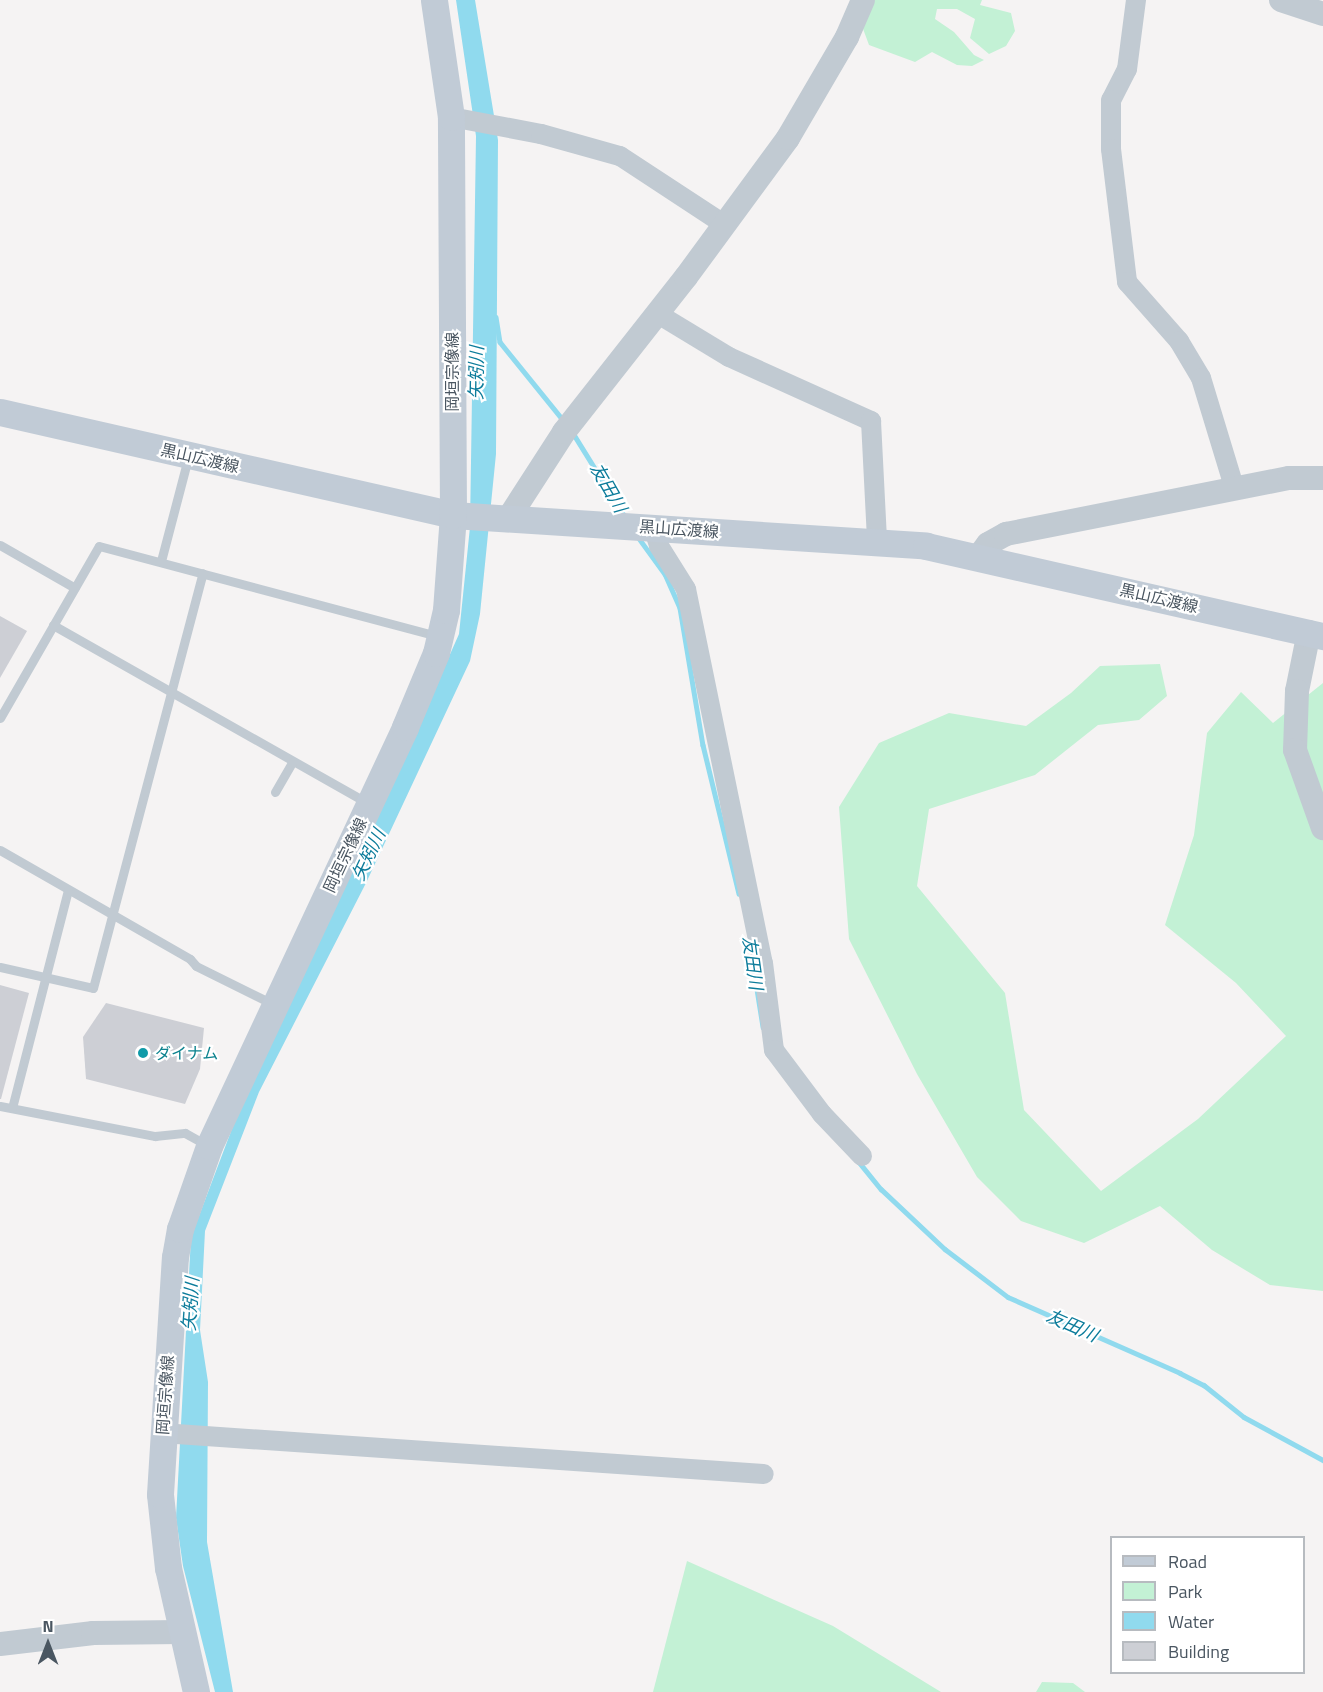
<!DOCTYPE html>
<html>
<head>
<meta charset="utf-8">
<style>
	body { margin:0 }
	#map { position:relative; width:1323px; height:1692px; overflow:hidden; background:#f5f3f3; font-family:"Titillium Web","Noto Sans JP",sans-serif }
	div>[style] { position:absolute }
	.green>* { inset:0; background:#c3f1d5 }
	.water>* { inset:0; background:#90daee }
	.stream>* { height:4.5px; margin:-2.25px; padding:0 2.25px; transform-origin:2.25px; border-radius:2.25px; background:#90daee }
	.building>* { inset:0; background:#cdcfd5 }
	.service>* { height:9px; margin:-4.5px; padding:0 4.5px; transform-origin:4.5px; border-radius:4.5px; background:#c1cad2 }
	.minor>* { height:20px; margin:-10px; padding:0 10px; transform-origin:10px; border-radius:10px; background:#c1cad2 }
	.tertiary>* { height:24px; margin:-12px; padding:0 12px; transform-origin:12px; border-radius:12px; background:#c1cad2 }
	.secondary>* { height:27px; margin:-13.5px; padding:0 13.5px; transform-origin:13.5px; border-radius:13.5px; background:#c1cbd6 }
	.dots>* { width:16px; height:16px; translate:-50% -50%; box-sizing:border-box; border:3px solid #fff; border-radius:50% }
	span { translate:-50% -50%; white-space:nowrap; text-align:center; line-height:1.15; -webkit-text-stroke:4.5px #fff; paint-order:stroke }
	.street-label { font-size:16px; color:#4a5661 }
	.culture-label { font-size:16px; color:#0d838f }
	.left { translate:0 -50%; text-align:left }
	.water-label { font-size:18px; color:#0c7c9b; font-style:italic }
	.legend { position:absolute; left:1110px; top:1536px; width:195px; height:138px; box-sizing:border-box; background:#fff; border:2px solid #b7bbc0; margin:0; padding:8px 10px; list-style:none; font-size:18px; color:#4a5661 }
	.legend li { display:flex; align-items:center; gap:12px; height:30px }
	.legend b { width:30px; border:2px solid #b7bbc0 }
	.north { position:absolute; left:18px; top:1614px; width:60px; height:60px; -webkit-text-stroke:4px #fff; paint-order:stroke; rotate:0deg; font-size:16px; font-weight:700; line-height:24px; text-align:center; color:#4a5661 }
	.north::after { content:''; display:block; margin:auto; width:21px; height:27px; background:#4a5661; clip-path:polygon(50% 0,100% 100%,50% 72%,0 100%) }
</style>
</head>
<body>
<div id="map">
	<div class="green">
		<div style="clip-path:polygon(874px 0,982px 0,980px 5px,1011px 13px,1015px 31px,1006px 46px,989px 54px,970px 38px,975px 19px,957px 9px,937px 9px,935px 19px,954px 32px,974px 55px,984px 60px,972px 66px,957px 65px,932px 52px,915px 62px,869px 45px,862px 26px)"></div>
		<div style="clip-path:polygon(1160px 664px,1167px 696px,1139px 720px,1098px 725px,1035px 775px,929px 809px,917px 886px,1005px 993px,1024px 1110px,1101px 1191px,1198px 1119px,1286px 1036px,1236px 983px,1165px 925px,1194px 835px,1207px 733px,1241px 692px,1273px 723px,1323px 683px,1323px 1291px,1270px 1285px,1212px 1250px,1160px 1206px,1084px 1243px,1021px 1221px,977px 1177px,917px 1074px,849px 939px,839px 807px,879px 743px,949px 713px,1026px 726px,1071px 693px,1100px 666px)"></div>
		<div style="clip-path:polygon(687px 1561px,833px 1626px,941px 1692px,653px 1692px)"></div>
		<div style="clip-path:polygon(1042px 1682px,1073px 1683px,1085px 1692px,1036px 1692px)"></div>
	</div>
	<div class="water">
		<div style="clip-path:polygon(456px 0,475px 0,498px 140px,496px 454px,480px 614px,470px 661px,366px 883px,259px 1092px,205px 1231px,200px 1330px,208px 1382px,207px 1542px,233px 1692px,215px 1692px,183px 1566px,176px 1518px,191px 1237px,241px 1105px,377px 819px,459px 634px,470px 527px,476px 136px)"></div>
	</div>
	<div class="stream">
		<div style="left:496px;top:317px;width:25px;rotate:81deg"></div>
		<div style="left:500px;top:342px;width:102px;rotate:51deg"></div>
		<div style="left:573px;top:433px;width:99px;rotate:58.2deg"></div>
		<div style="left:638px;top:537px;width:46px;rotate:53.9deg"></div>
		<div style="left:665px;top:574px;width:37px;rotate:66deg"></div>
		<div style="left:680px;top:608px;width:139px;rotate:80.5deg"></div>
		<div style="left:703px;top:745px;width:153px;rotate:76.4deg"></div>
		<div style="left:752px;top:958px;width:70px;rotate:80.9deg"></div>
		<div style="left:859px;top:1162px;width:35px;rotate:51deg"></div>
		<div style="left:881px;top:1189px;width:88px;rotate:43.2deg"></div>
		<div style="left:945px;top:1249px;width:79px;rotate:37.3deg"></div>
		<div style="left:1008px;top:1297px;width:188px;rotate:23.8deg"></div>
		<div style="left:1180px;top:1373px;width:27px;rotate:27deg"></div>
		<div style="left:1204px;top:1385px;width:51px;rotate:38.7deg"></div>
		<div style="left:1244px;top:1417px;width:90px;rotate:28.6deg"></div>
	</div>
	<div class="building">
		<div style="clip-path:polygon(0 616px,27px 631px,0 678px)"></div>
		<div style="clip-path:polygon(0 985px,29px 993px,1px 1099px,0 1099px)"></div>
		<div style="clip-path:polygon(106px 1003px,204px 1028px,200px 1069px,185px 1104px,86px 1079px,83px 1037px)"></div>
	</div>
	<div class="service">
		<div style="left:0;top:545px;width:86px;rotate:29.8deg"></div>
		<div style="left:161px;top:561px;width:106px;rotate:-75.3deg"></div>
		<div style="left:53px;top:625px;width:361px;rotate:29.5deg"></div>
		<div style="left:0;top:718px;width:198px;rotate:-60.1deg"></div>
		<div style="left:99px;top:546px;width:351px;rotate:14.9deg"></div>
		<div style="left:275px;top:792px;width:34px;rotate:-60deg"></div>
		<div style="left:0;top:850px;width:219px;rotate:29.8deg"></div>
		<div style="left:190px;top:959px;width:9px;rotate:49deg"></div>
		<div style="left:196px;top:966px;width:86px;rotate:26.3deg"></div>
		<div style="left:0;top:967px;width:95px;rotate:12.7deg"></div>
		<div style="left:93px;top:988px;width:429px;rotate:-75.2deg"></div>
		<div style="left:0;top:1106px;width:158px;rotate:11deg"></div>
		<div style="left:155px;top:1136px;width:30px;rotate:-6deg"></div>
		<div style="left:185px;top:1133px;width:25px;rotate:29deg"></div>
		<div style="left:12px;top:1108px;width:225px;rotate:-75.6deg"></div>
	</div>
	<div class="minor">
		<div style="left:1136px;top:0;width:70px;rotate:97.4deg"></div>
		<div style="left:1127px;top:69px;width:35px;rotate:117deg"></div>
		<div style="left:1111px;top:100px;width:49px;rotate:90deg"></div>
		<div style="left:1111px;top:149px;width:134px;rotate:83.1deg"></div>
		<div style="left:1127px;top:282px;width:79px;rotate:48.6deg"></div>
		<div style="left:1179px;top:341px;width:43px;rotate:59.3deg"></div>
		<div style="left:1201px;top:378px;width:117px;rotate:73.1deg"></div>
		<div style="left:451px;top:117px;width:92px;rotate:10.7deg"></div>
		<div style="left:541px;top:134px;width:82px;rotate:15.6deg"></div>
		<div style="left:620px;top:156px;width:126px;rotate:33.3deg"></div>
		<div style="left:658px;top:314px;width:83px;rotate:31.2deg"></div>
		<div style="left:729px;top:357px;width:156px;rotate:24.3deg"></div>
		<div style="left:871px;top:421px;width:120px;rotate:87.1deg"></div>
		<div style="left:653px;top:527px;width:20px;rotate:72deg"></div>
		<div style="left:659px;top:546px;width:51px;rotate:57.9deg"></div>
		<div style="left:686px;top:589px;width:382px;rotate:78.4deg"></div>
		<div style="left:763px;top:963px;width:88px;rotate:82.8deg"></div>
		<div style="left:774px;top:1050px;width:80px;rotate:53.1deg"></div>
		<div style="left:822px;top:1114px;width:58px;rotate:46.4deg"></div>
		<div style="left:162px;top:1433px;width:603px;rotate:3.9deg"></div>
	</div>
	<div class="tertiary">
		<div style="left:1281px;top:0;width:44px;rotate:18.4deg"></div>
		<div style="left:508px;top:519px;width:103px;rotate:-57.2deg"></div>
		<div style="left:564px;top:432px;width:197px;rotate:-51.8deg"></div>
		<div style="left:686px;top:277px;width:172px;rotate:-53.7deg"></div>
		<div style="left:788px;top:138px;width:117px;rotate:-59.7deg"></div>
		<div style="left:847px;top:37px;width:40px;rotate:-66.6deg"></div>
		<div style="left:979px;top:556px;width:15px;rotate:-53deg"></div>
		<div style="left:988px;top:544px;width:21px;rotate:-29deg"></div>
		<div style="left:1006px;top:534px;width:288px;rotate:-11.2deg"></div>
		<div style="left:1289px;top:478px;width:34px"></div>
		<div style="left:1309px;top:632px;width:60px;rotate:101.5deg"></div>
		<div style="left:1297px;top:691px;width:59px;rotate:91.9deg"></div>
		<div style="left:1295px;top:750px;width:83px;rotate:70.3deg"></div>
		<div style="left:0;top:1644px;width:94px;rotate:-6.7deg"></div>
		<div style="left:93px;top:1633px;width:88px;rotate:-0.7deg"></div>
	</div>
	<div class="secondary">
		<div style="left:0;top:412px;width:465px;rotate:12.8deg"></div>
		<div style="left:453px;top:515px;width:474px;rotate:3.7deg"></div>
		<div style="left:926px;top:546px;width:407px;rotate:12.8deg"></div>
		<div style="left:196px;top:1692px;width:127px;rotate:-102.7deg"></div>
		<div style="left:168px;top:1568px;width:74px;rotate:-96.2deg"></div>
		<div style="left:160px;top:1494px;width:237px;rotate:-86.4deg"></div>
		<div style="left:175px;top:1257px;width:28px;rotate:-80deg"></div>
		<div style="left:180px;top:1229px;width:88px;rotate:-70.7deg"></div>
		<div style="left:209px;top:1146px;width:463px;rotate:-64.9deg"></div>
		<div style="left:405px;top:727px;width:80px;rotate:-67.3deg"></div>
		<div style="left:436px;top:653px;width:44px;rotate:-76.9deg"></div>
		<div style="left:446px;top:610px;width:95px;rotate:-85.8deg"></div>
		<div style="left:453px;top:515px;width:398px;rotate:-90.3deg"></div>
		<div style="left:451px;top:117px;width:118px;rotate:-98.3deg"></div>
	</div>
	<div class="dots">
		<div style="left:143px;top:1053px;background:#0f9aa8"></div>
	</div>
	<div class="street-label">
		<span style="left:452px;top:372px;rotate:-90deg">岡垣宗像線</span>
		<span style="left:200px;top:458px;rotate:13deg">黒山広渡線</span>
		<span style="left:679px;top:529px;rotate:4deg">黒山広渡線</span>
		<span style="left:1159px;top:598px;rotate:13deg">黒山広渡線</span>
		<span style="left:345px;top:855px;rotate:-65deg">岡垣宗像線</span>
		<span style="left:165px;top:1395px;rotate:-86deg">岡垣宗像線</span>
	</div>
	<div class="culture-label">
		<span class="left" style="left:155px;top:1053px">ダイナム</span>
	</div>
	<div class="water-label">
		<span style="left:477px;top:373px;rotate:-89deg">矢矧川</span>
		<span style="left:608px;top:488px;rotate:60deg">友田川</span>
		<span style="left:369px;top:855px;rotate:-65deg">矢矧川</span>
		<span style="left:752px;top:963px;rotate:82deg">友田川</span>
		<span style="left:191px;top:1304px;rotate:-86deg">矢矧川</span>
		<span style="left:1072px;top:1326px;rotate:24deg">友田川</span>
	</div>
	<ul class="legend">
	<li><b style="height:8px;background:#c1cbd6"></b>Road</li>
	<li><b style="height:16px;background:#c3f1d5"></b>Park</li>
	<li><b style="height:16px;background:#90daee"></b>Water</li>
	<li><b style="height:16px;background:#cdcfd5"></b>Building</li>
	</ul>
	<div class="north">N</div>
</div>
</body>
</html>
